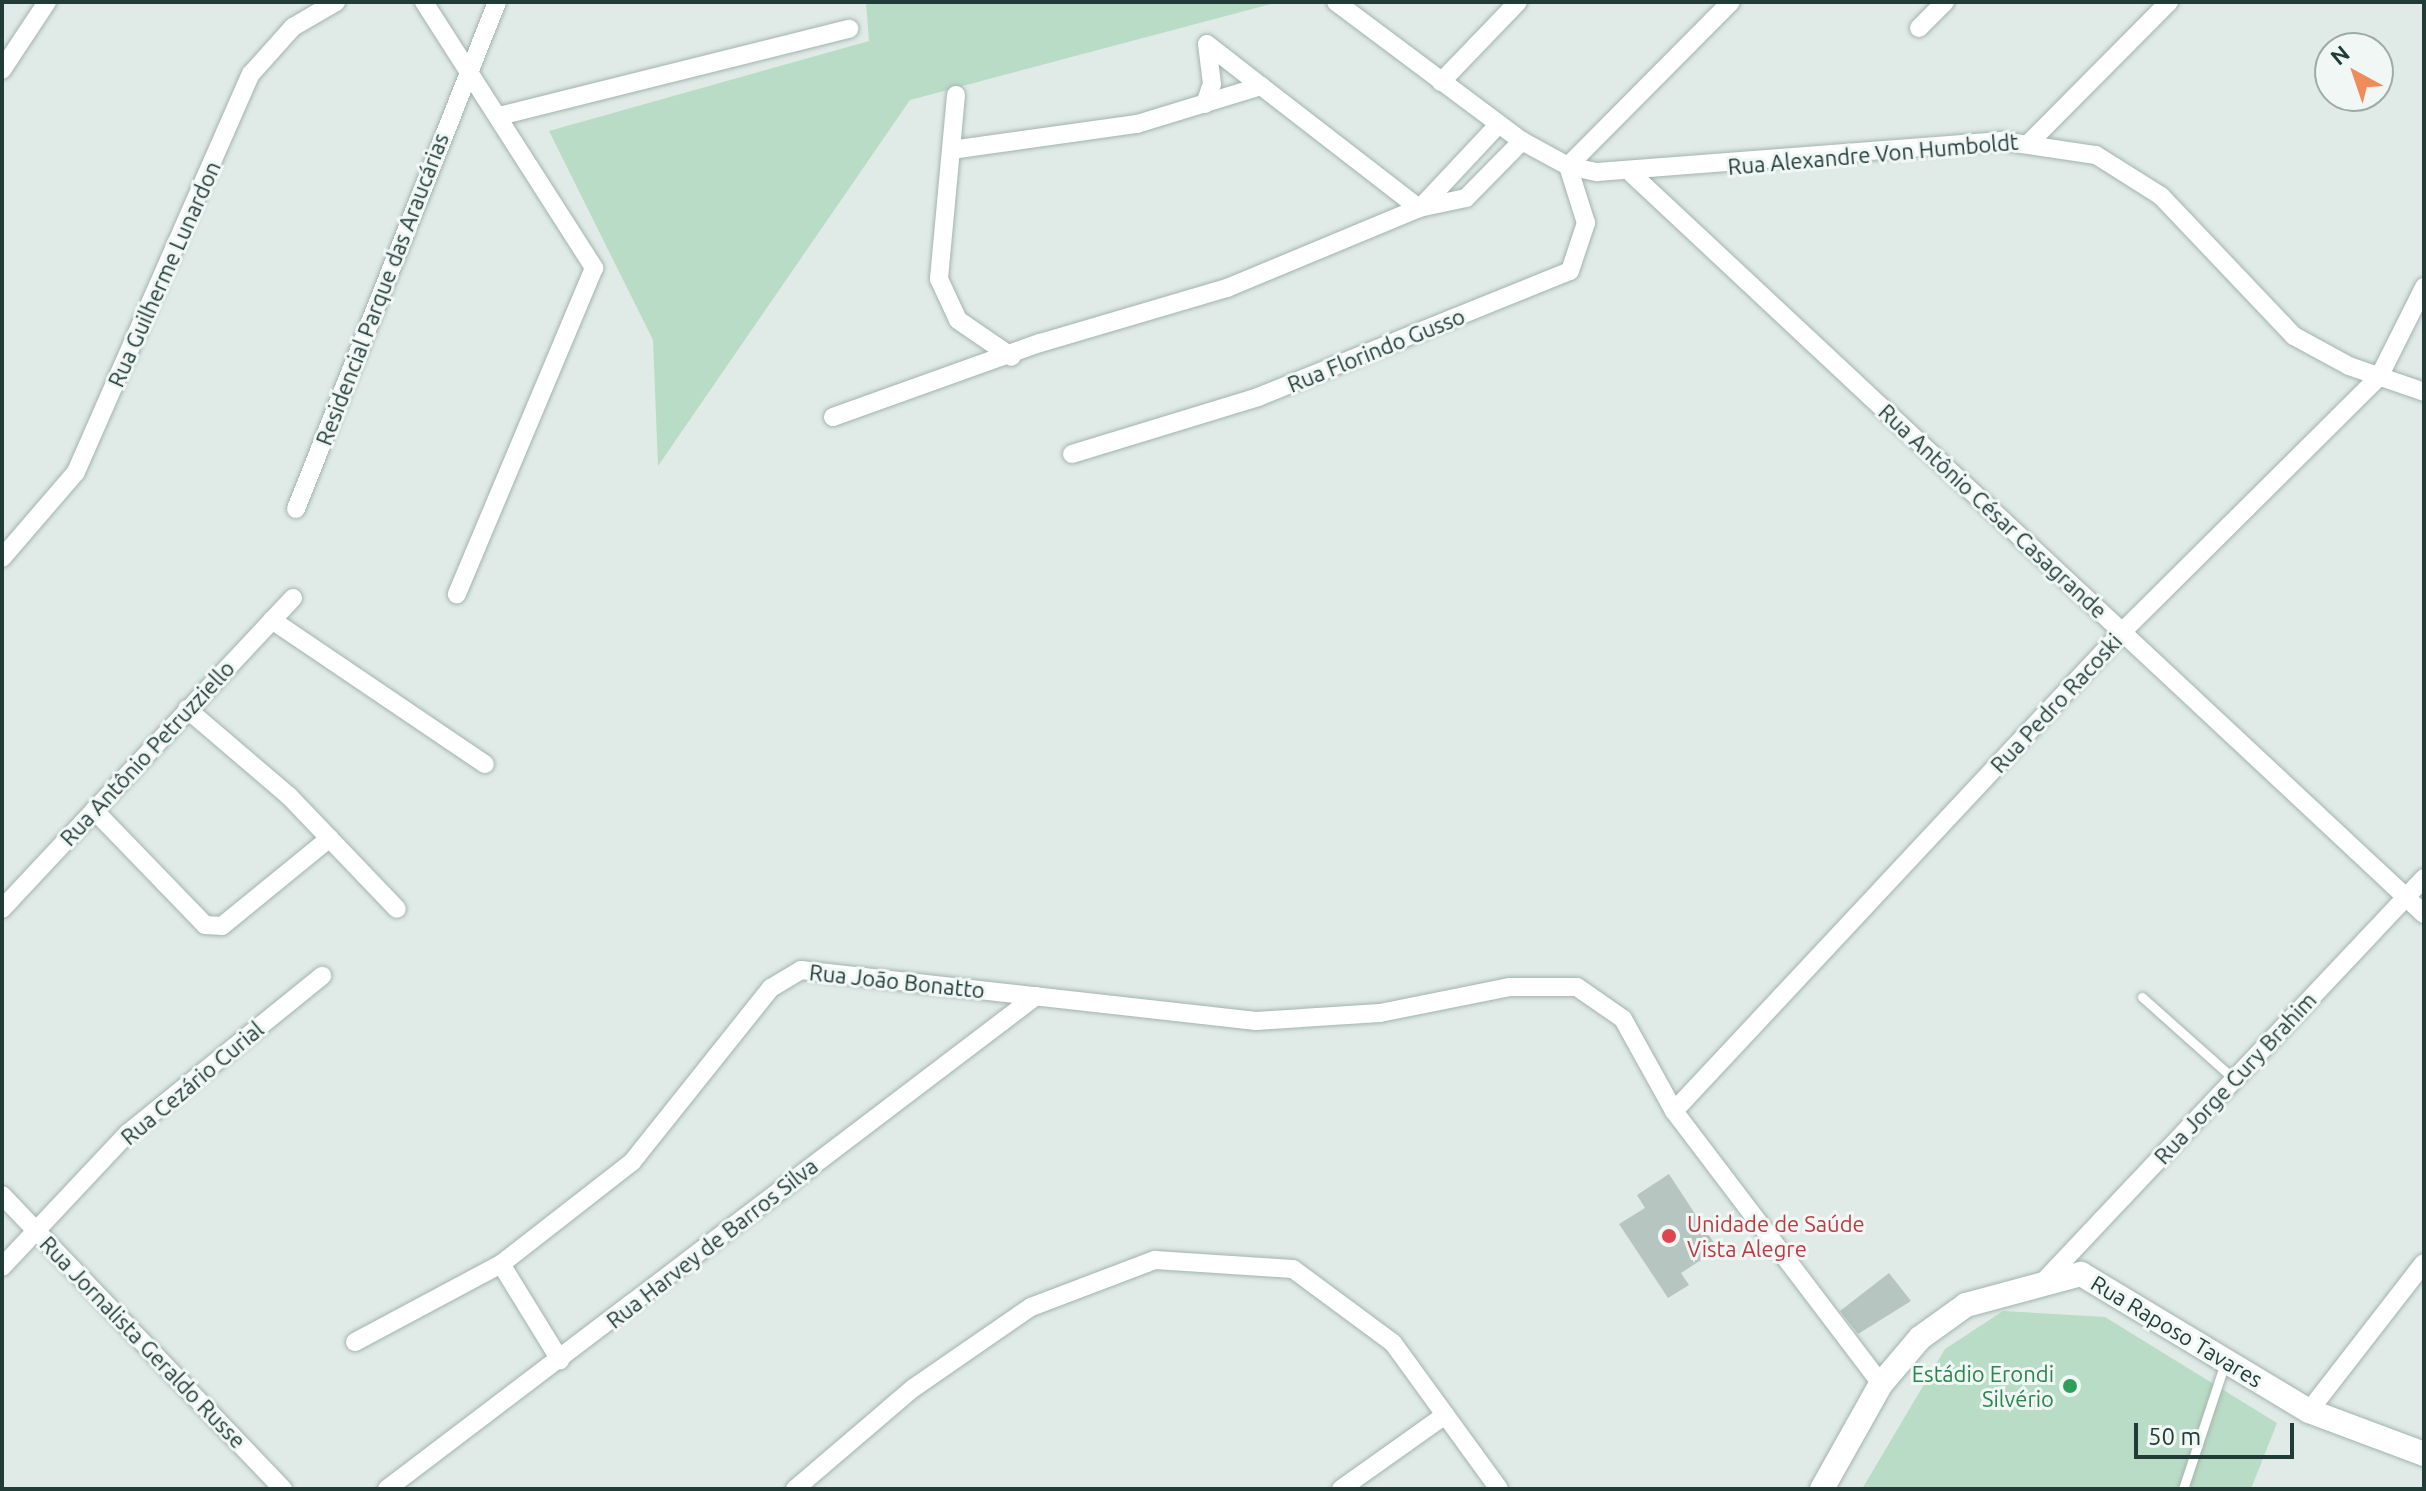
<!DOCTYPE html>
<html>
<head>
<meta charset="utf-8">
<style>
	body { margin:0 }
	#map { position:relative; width:2426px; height:1491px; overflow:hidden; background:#e0ebe7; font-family:Ubuntu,sans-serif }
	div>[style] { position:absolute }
	.green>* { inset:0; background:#b9dcc6 }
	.building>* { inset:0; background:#b6c5c0 }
	.roads { filter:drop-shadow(0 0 2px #a3b3ae) drop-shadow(0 0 2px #a3b3ae) }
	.lane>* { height:9px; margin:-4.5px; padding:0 4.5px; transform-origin:4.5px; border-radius:4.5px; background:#fff }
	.street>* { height:18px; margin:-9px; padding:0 9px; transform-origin:9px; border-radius:9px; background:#fff }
	.secondary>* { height:24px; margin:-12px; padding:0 12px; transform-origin:12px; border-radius:12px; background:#fff }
	.dots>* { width:22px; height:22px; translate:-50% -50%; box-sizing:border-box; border:4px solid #f0f7f5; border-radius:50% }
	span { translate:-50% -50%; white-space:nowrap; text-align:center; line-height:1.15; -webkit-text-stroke:6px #f0f7f5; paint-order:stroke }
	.street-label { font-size:22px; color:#213b36 }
	.health-label { font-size:22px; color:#be3a42 }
	.left { translate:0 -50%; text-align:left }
	.leisure-label { font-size:22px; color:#27864d }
	.right { translate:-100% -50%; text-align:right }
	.frame { position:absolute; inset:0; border:4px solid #213b36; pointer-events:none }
	.north { position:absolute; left:2314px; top:32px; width:80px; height:80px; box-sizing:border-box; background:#f0f7f5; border:2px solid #9daca9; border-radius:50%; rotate:320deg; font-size:22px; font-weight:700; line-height:32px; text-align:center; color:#213b36 }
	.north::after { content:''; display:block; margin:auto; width:28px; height:36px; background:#ef8c5a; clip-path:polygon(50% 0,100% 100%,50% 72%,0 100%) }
	.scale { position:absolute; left:2134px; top:1423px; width:160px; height:36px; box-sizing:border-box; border:4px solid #213b36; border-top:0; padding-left:10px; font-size:24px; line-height:28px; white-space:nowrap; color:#213b36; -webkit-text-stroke:6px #f0f7f5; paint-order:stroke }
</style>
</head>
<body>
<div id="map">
	<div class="green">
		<div style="clip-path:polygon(866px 2px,1279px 2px,910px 100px,658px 466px,653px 340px,549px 131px,869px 41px)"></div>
		<div style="clip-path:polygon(2003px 1311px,2105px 1317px,2277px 1423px,2251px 1489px,1862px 1489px,1945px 1349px)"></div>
	</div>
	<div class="building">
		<div style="clip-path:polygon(1669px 1174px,1718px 1249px,1681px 1273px,1689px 1285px,1668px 1298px,1619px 1224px,1645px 1208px,1637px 1195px)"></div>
		<div style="clip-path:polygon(1889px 1273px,1911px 1301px,1858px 1334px,1840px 1311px)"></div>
	</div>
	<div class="roads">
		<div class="lane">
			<div style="left:2142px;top:997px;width:123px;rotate:41.7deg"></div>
			<div style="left:2183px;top:1489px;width:133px;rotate:-71.6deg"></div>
		</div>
		<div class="street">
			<div style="left:424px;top:2px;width:316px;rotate:57.4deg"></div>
			<div style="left:594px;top:268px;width:354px;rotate:112.8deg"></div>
			<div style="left:1336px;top:2px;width:232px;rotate:36.8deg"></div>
			<div style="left:1522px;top:141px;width:52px;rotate:28.5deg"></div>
			<div style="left:1568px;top:166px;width:30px;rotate:12deg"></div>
			<div style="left:1597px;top:172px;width:406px;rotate:-4.4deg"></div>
			<div style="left:2002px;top:141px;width:95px;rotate:8.5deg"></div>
			<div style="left:2096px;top:155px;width:77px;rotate:32.2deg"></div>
			<div style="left:2161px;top:196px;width:193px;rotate:46.5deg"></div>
			<div style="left:2294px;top:336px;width:63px;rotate:28.6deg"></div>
			<div style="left:2349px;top:366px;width:79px;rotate:19.1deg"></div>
			<div style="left:1919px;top:28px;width:37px;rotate:-45deg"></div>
			<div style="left:2px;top:70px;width:82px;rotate:-56.5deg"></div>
			<div style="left:1441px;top:82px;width:111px;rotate:-46.1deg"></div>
			<div style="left:956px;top:95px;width:185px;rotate:95.3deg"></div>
			<div style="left:939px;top:279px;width:45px;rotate:65.1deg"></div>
			<div style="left:958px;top:320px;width:65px;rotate:34.4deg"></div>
			<div style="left:1205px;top:104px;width:21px;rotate:-71deg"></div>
			<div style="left:1212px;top:84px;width:40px;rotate:-97.1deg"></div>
			<div style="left:1207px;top:44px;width:68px;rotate:37.9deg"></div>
			<div style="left:503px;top:115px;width:357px;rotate:-14deg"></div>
			<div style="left:2031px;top:141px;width:196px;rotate:-45.2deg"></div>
			<div style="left:951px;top:150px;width:188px;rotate:-8deg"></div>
			<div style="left:1137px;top:124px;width:130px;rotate:-17deg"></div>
			<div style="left:1261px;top:86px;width:200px;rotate:37.7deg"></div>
			<div style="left:1632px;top:174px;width:1084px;rotate:43.06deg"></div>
			<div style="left:1424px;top:204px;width:108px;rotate:-46.9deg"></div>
			<div style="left:833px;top:417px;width:220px;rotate:-19.7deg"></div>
			<div style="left:1040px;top:343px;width:195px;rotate:-16.4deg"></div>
			<div style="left:1227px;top:288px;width:208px;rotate:-22.6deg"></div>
			<div style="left:1419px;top:208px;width:48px;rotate:-12deg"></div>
			<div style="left:1466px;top:198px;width:80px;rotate:-45.5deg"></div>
			<div style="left:1072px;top:454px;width:195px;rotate:-17deg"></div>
			<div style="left:1258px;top:397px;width:336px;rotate:-22deg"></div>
			<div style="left:1570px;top:271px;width:51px;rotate:-71.6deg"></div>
			<div style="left:1586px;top:223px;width:60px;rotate:-107.5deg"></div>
			<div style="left:1568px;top:166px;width:231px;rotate:-45.2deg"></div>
			<div style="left:296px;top:509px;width:545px;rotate:-68.37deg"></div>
			<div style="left:2px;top:558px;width:113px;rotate:-49.3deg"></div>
			<div style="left:76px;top:472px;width:435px;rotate:-66.3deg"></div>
			<div style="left:251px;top:74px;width:63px;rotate:-48.2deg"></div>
			<div style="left:293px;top:27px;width:50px;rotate:-30.2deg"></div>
			<div style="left:272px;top:620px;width:257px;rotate:34.1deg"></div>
			<div style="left:187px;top:709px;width:134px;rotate:40.5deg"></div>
			<div style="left:289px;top:796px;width:156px;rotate:46.3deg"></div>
			<div style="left:94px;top:810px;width:160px;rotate:46deg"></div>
			<div style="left:205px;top:925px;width:17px;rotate:3deg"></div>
			<div style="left:222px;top:926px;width:139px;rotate:-39.2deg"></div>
			<div style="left:2px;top:909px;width:426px;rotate:-46.9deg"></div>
			<div style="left:1674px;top:1111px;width:656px;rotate:-46.92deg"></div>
			<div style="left:2122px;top:632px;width:362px;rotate:-44.8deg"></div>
			<div style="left:2379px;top:377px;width:101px;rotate:-63.4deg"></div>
			<div style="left:2px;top:1195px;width:407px;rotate:46.3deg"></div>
			<div style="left:501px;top:1264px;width:113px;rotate:58.4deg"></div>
			<div style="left:2px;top:1267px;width:184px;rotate:-46.8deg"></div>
			<div style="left:128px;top:1133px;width:250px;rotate:-39deg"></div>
			<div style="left:2046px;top:1279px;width:551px;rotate:-46.69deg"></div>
			<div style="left:355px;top:1342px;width:166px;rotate:-28.1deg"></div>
			<div style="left:501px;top:1264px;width:166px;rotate:-37.9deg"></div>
			<div style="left:632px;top:1162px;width:223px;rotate:-51.4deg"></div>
			<div style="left:771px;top:988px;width:35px;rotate:-31deg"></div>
			<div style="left:801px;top:970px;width:458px;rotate:6.4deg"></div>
			<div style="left:1256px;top:1021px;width:124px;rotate:-3.7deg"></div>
			<div style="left:1380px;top:1013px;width:133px;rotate:-11.3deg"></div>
			<div style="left:1510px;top:987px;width:67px"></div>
			<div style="left:1577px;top:987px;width:56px;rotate:34.8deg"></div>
			<div style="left:1623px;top:1019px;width:105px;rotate:61deg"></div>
			<div style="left:1674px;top:1111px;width:343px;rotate:52.8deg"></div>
			<div style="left:2309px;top:1411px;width:187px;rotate:-52.2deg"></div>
			<div style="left:387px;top:1489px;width:815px;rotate:-37.22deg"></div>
			<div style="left:795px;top:1489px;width:154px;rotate:-40.5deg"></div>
			<div style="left:912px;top:1389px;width:145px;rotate:-34.6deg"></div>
			<div style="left:1031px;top:1307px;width:133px;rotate:-20.8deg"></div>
			<div style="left:1155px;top:1260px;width:138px;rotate:3.7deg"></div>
			<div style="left:1293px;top:1269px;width:124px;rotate:36.5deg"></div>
			<div style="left:1393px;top:1343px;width:180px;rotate:54deg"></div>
			<div style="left:1341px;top:1489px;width:128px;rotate:-35.4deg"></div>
		</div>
		<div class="secondary">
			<div style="left:1822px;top:1489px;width:120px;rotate:-60.7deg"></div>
			<div style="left:1881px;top:1384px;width:60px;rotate:-49.7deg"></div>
			<div style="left:1920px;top:1338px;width:57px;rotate:-35.7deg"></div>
			<div style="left:1966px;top:1305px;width:119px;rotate:-15.1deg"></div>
			<div style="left:2081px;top:1274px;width:266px;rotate:31deg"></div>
			<div style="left:2309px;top:1411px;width:123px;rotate:20.5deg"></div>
		</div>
	</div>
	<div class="dots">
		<div style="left:1669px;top:1236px;background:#e0444e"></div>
		<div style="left:2070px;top:1386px;background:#2e9e5b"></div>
	</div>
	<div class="street-label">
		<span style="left:1873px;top:154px;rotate:-5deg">Rua Alexandre Von Humboldt</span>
		<span style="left:164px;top:274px;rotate:-66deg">Rua Guilherme Lunardon</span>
		<span style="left:382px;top:289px;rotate:-69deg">Residencial Parque das Araucárias</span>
		<span style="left:1376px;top:350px;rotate:-22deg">Rua Florindo Gusso</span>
		<span style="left:1993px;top:511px;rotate:43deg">Rua Antônio César Casagrande</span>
		<span style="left:2056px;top:703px;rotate:-47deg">Rua Pedro Racoski</span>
		<span style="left:147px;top:753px;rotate:-47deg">Rua Antônio Petruzziello</span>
		<span style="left:897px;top:981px;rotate:6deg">Rua João Bonatto</span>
		<span style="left:2235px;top:1078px;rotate:-47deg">Rua Jorge Cury Brahim</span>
		<span style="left:192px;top:1083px;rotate:-40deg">Rua Cezário Curial</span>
		<span style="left:712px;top:1243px;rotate:-38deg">Rua Harvey de Barros Silva</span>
		<span style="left:2177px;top:1331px;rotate:31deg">Rua Raposo Tavares</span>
		<span style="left:143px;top:1342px;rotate:46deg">Rua Jornalista Geraldo Russe</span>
	</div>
	<div class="health-label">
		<span class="left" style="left:1687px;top:1236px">Unidade de Saúde<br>Vista Alegre</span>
	</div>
	<div class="leisure-label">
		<span class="right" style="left:2054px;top:1386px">Estádio Erondi<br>Silvério</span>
	</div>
	<div class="frame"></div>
	<div class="north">N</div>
	<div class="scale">50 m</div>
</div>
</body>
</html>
